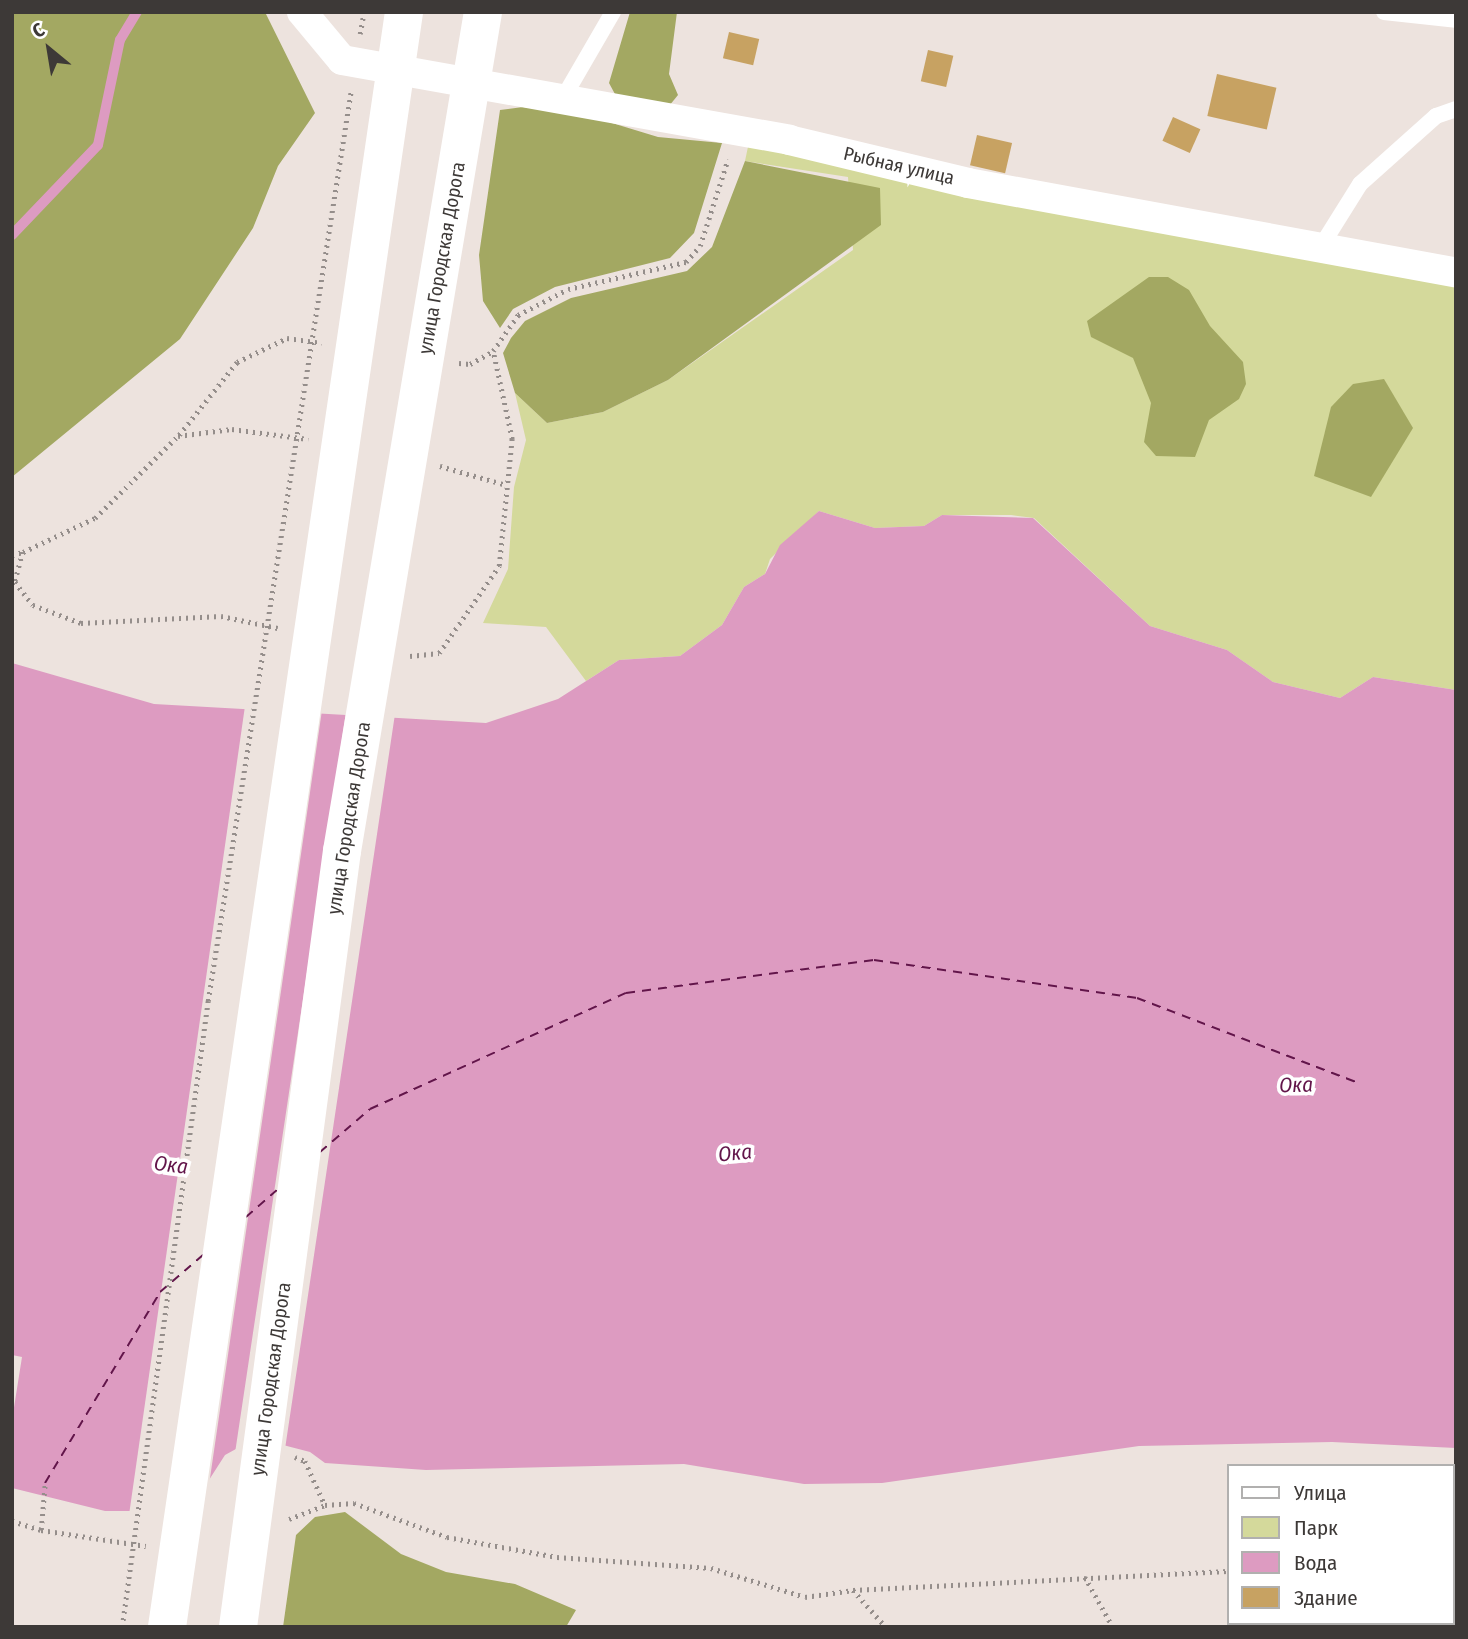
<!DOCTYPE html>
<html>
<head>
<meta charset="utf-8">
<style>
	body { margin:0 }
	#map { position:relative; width:1468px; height:1639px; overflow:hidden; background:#ede3de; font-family:"Fira Sans Condensed",sans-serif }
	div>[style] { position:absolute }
	.green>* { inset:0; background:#d4d99b }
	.forest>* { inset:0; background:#a3a862 }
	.water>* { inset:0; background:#dd9bc1 }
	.pier>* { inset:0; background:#ede3de }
	.stream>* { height:10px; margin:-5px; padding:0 5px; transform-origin:5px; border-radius:5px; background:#dd9bc1 }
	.ferry>* { height:2px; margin-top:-1px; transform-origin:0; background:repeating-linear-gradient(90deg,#62154a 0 9px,transparent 0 16px) }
	.building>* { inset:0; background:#c7a262; transform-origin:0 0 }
	.path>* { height:4.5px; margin-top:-2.25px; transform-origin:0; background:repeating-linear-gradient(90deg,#958e8b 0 2px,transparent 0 7px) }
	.lane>* { height:16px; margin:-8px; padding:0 8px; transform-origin:8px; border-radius:8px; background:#fff }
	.street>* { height:30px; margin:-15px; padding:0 15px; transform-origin:15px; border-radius:15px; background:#fff }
	.secondary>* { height:38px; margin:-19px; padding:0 19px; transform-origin:19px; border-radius:19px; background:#fff }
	span { translate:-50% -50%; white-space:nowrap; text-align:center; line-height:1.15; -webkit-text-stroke:7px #fff; paint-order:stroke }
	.street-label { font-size:19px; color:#3d3937 }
	.water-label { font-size:21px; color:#62154a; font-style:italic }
	.frame { position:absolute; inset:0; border:14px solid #3d3937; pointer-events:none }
	.legend { position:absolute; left:1227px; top:1464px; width:228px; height:161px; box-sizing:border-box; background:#fff; border:2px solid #b1b0af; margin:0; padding:9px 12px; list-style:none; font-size:21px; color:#3d3937 }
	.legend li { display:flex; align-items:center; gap:14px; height:35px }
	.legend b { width:35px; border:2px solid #b1b0af }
	.north { position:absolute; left:14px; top:14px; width:70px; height:70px; -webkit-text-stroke:5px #fff; paint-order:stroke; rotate:330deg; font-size:19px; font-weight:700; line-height:28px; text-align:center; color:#3d3937 }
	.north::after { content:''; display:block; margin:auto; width:24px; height:32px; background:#3d3937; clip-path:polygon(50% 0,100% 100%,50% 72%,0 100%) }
</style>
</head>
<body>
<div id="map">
	<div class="green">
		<div style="clip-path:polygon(753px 123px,970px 176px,1456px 265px,1456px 690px,1373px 677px,1340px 698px,1273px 682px,1227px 650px,1150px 626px,1034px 518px,1011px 515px,942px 515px,924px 526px,875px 528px,819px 511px,770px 559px,765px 574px,744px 587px,722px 625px,680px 656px,619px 660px,586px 681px,546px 627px,483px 623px,508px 569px,514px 487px,526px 440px,515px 393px,547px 423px,603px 412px,668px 380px,853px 250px,848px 177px,745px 161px)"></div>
	</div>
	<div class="forest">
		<div style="clip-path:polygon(12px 12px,265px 12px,315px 113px,278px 166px,253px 228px,180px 339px,12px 477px)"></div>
		<div style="clip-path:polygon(630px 12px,677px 12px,669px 74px,678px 95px,665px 111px,616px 96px,609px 83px)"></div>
		<div style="clip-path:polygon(523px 107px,589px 116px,658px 137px,722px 143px,694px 233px,670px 258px,555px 287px,513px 309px,500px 328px,483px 301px,479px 255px,500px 110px)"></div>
		<div style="clip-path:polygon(745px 161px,880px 188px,881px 225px,668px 380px,603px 412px,547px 423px,515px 393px,503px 353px,511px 338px,525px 321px,571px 298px,687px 271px,712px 247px)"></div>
		<div style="clip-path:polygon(1149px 277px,1168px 277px,1189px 290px,1210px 326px,1243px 362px,1246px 384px,1239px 399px,1209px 420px,1195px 457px,1156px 456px,1144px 442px,1151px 403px,1133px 358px,1091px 337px,1087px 321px)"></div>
		<div style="clip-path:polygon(1384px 379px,1413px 428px,1371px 497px,1314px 476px,1331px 407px,1353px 384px)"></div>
		<div style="clip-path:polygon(345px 1512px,401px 1554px,446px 1572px,515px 1584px,576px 1610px,566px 1627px,283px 1627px,296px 1535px,315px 1517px)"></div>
	</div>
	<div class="water">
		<div style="clip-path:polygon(819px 511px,875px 528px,924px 526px,942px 515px,1033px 518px,1150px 626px,1227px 650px,1273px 682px,1340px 698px,1373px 677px,1456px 690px,1456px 1448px,1332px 1442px,1139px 1446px,882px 1483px,804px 1484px,684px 1464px,426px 1470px,325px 1463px,310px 1452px,256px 1438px,225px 1455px,200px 1494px,152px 1511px,105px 1511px,12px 1488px,12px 1420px,22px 1357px,12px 1355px,12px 663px,154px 704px,486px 723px,558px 699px,619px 660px,680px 656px,722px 625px,744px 587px,765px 574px,780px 545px)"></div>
	</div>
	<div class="pier">
		<div style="clip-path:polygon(245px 706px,322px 710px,209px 1485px,201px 1497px,153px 1515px,129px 1515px)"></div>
		<div style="clip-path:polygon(346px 712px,395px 714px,285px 1449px,256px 1442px,235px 1453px)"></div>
	</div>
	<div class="stream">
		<div style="left:12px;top:235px;width:124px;rotate:-46.3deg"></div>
		<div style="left:98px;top:145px;width:107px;rotate:-78.2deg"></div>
		<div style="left:120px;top:40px;width:33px;rotate:-59deg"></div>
	</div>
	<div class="ferry">
		<div style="left:320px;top:1152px;width:66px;rotate:-40.7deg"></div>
		<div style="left:370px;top:1109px;width:281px;rotate:-24.4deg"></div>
		<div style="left:626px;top:993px;width:250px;rotate:-7.6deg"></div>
		<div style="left:874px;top:960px;width:266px;rotate:8.2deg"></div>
		<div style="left:1137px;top:998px;width:238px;rotate:21deg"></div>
		<div style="left:246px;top:1217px;width:41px;rotate:-41.1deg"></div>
		<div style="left:45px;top:1483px;width:223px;rotate:-58.9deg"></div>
		<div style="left:160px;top:1292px;width:57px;rotate:-40.7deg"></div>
	</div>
	<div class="building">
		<div style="left:729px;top:32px;width:31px;height:27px;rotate:13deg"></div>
		<div style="left:928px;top:50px;width:26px;height:32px;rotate:13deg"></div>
		<div style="left:1217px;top:74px;width:61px;height:43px;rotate:13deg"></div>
		<div style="left:1173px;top:117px;width:30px;height:26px;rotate:24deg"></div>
		<div style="left:977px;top:135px;width:36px;height:31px;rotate:13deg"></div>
	</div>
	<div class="path">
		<div style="left:360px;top:34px;width:22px;rotate:-80deg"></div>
		<div style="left:459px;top:363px;width:11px;rotate:5deg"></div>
		<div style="left:470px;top:364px;width:26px;rotate:-29deg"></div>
		<div style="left:179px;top:435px;width:93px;rotate:-51.5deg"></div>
		<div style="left:237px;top:362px;width:55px;rotate:-25.6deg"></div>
		<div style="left:287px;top:338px;width:35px;rotate:8deg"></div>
		<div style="left:440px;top:466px;width:66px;rotate:15.9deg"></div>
		<div style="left:23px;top:552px;width:80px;rotate:-25.3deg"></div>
		<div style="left:95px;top:518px;width:117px;rotate:-44.7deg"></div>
		<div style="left:178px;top:436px;width:54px;rotate:-7.4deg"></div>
		<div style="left:232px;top:429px;width:77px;rotate:7.5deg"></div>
		<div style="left:12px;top:555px;width:11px;rotate:-15deg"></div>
		<div style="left:23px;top:552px;width:31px;rotate:105deg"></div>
		<div style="left:15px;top:582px;width:29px;rotate:52deg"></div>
		<div style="left:33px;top:605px;width:51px;rotate:20.6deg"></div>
		<div style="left:81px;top:623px;width:140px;rotate:-2.9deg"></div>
		<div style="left:221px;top:616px;width:58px;rotate:11.9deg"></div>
		<div style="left:410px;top:656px;width:29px;rotate:-6deg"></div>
		<div style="left:439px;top:653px;width:106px;rotate:-55.4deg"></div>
		<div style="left:499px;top:566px;width:128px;rotate:-84.2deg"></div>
		<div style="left:512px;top:439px;width:90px;rotate:-102.2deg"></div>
		<div style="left:493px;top:351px;width:44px;rotate:-55.2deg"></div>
		<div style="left:518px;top:315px;width:56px;rotate:-27.5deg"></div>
		<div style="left:568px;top:289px;width:121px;rotate:-12.9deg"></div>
		<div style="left:686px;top:262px;width:21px;rotate:-49deg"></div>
		<div style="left:700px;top:246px;width:91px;rotate:-72.2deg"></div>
		<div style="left:295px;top:1457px;width:11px;rotate:22deg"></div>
		<div style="left:305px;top:1461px;width:48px;rotate:65.6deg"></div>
		<div style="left:289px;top:1519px;width:39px;rotate:-21deg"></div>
		<div style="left:325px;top:1505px;width:29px;rotate:-4deg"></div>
		<div style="left:354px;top:1503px;width:99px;rotate:20.1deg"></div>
		<div style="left:447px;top:1537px;width:112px;rotate:10.3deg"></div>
		<div style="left:557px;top:1557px;width:154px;rotate:4.1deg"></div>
		<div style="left:711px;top:1568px;width:98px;rotate:17.1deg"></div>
		<div style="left:805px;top:1597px;width:49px;rotate:-8.3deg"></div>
		<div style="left:853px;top:1590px;width:50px;rotate:48.3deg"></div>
		<div style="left:12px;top:1521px;width:30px;rotate:17deg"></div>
		<div style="left:41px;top:1530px;width:47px;rotate:-85.1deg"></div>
		<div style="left:41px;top:1530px;width:106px;rotate:8.7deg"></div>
		<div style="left:1085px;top:1577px;width:57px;rotate:60.8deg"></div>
		<div style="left:853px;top:1590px;width:375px;rotate:-2.9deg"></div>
		<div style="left:122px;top:1627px;width:632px;rotate:-82.18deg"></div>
		<div style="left:208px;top:1001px;width:921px;rotate:-81.07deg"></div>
	</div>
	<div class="lane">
		<div style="left:1384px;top:12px;width:72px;rotate:6.3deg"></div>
		<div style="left:562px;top:100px;width:102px;rotate:-59.9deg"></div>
		<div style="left:1320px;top:248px;width:75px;rotate:-58deg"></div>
		<div style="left:1360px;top:184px;width:102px;rotate:-41.8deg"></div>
		<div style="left:1436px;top:116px;width:21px;rotate:-19deg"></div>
	</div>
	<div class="street">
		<div style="left:302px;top:12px;width:62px;rotate:50.2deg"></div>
		<div style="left:342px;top:60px;width:454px;rotate:10.1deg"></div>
		<div style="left:789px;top:140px;width:184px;rotate:13.5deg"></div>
		<div style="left:968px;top:183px;width:496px;rotate:10.4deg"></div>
	</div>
	<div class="secondary">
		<div style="left:167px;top:1627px;width:1632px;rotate:-81.65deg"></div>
		<div style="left:238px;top:1627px;width:783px;rotate:-82.37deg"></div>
		<div style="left:342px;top:851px;width:851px;rotate:-80.46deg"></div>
	</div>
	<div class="street-label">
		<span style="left:899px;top:166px;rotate:13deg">Рыбная улица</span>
		<span style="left:442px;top:258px;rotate:-80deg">улица Городская Дорога</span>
		<span style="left:349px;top:818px;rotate:-81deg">улица Городская Дорога</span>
		<span style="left:271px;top:1379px;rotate:-82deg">улица Городская Дорога</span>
	</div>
	<div class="water-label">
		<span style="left:1296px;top:1085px;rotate:-1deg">Ока</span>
		<span style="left:735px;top:1153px;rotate:-5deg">Ока</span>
		<span style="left:171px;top:1165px;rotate:7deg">Ока</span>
	</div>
	<div class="frame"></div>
	<ul class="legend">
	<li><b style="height:9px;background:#fff"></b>Улица</li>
	<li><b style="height:19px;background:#d4d99b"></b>Парк</li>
	<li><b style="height:19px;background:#dd9bc1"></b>Вода</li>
	<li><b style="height:19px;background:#c7a262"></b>Здание</li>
	</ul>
	<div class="north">С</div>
</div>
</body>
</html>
